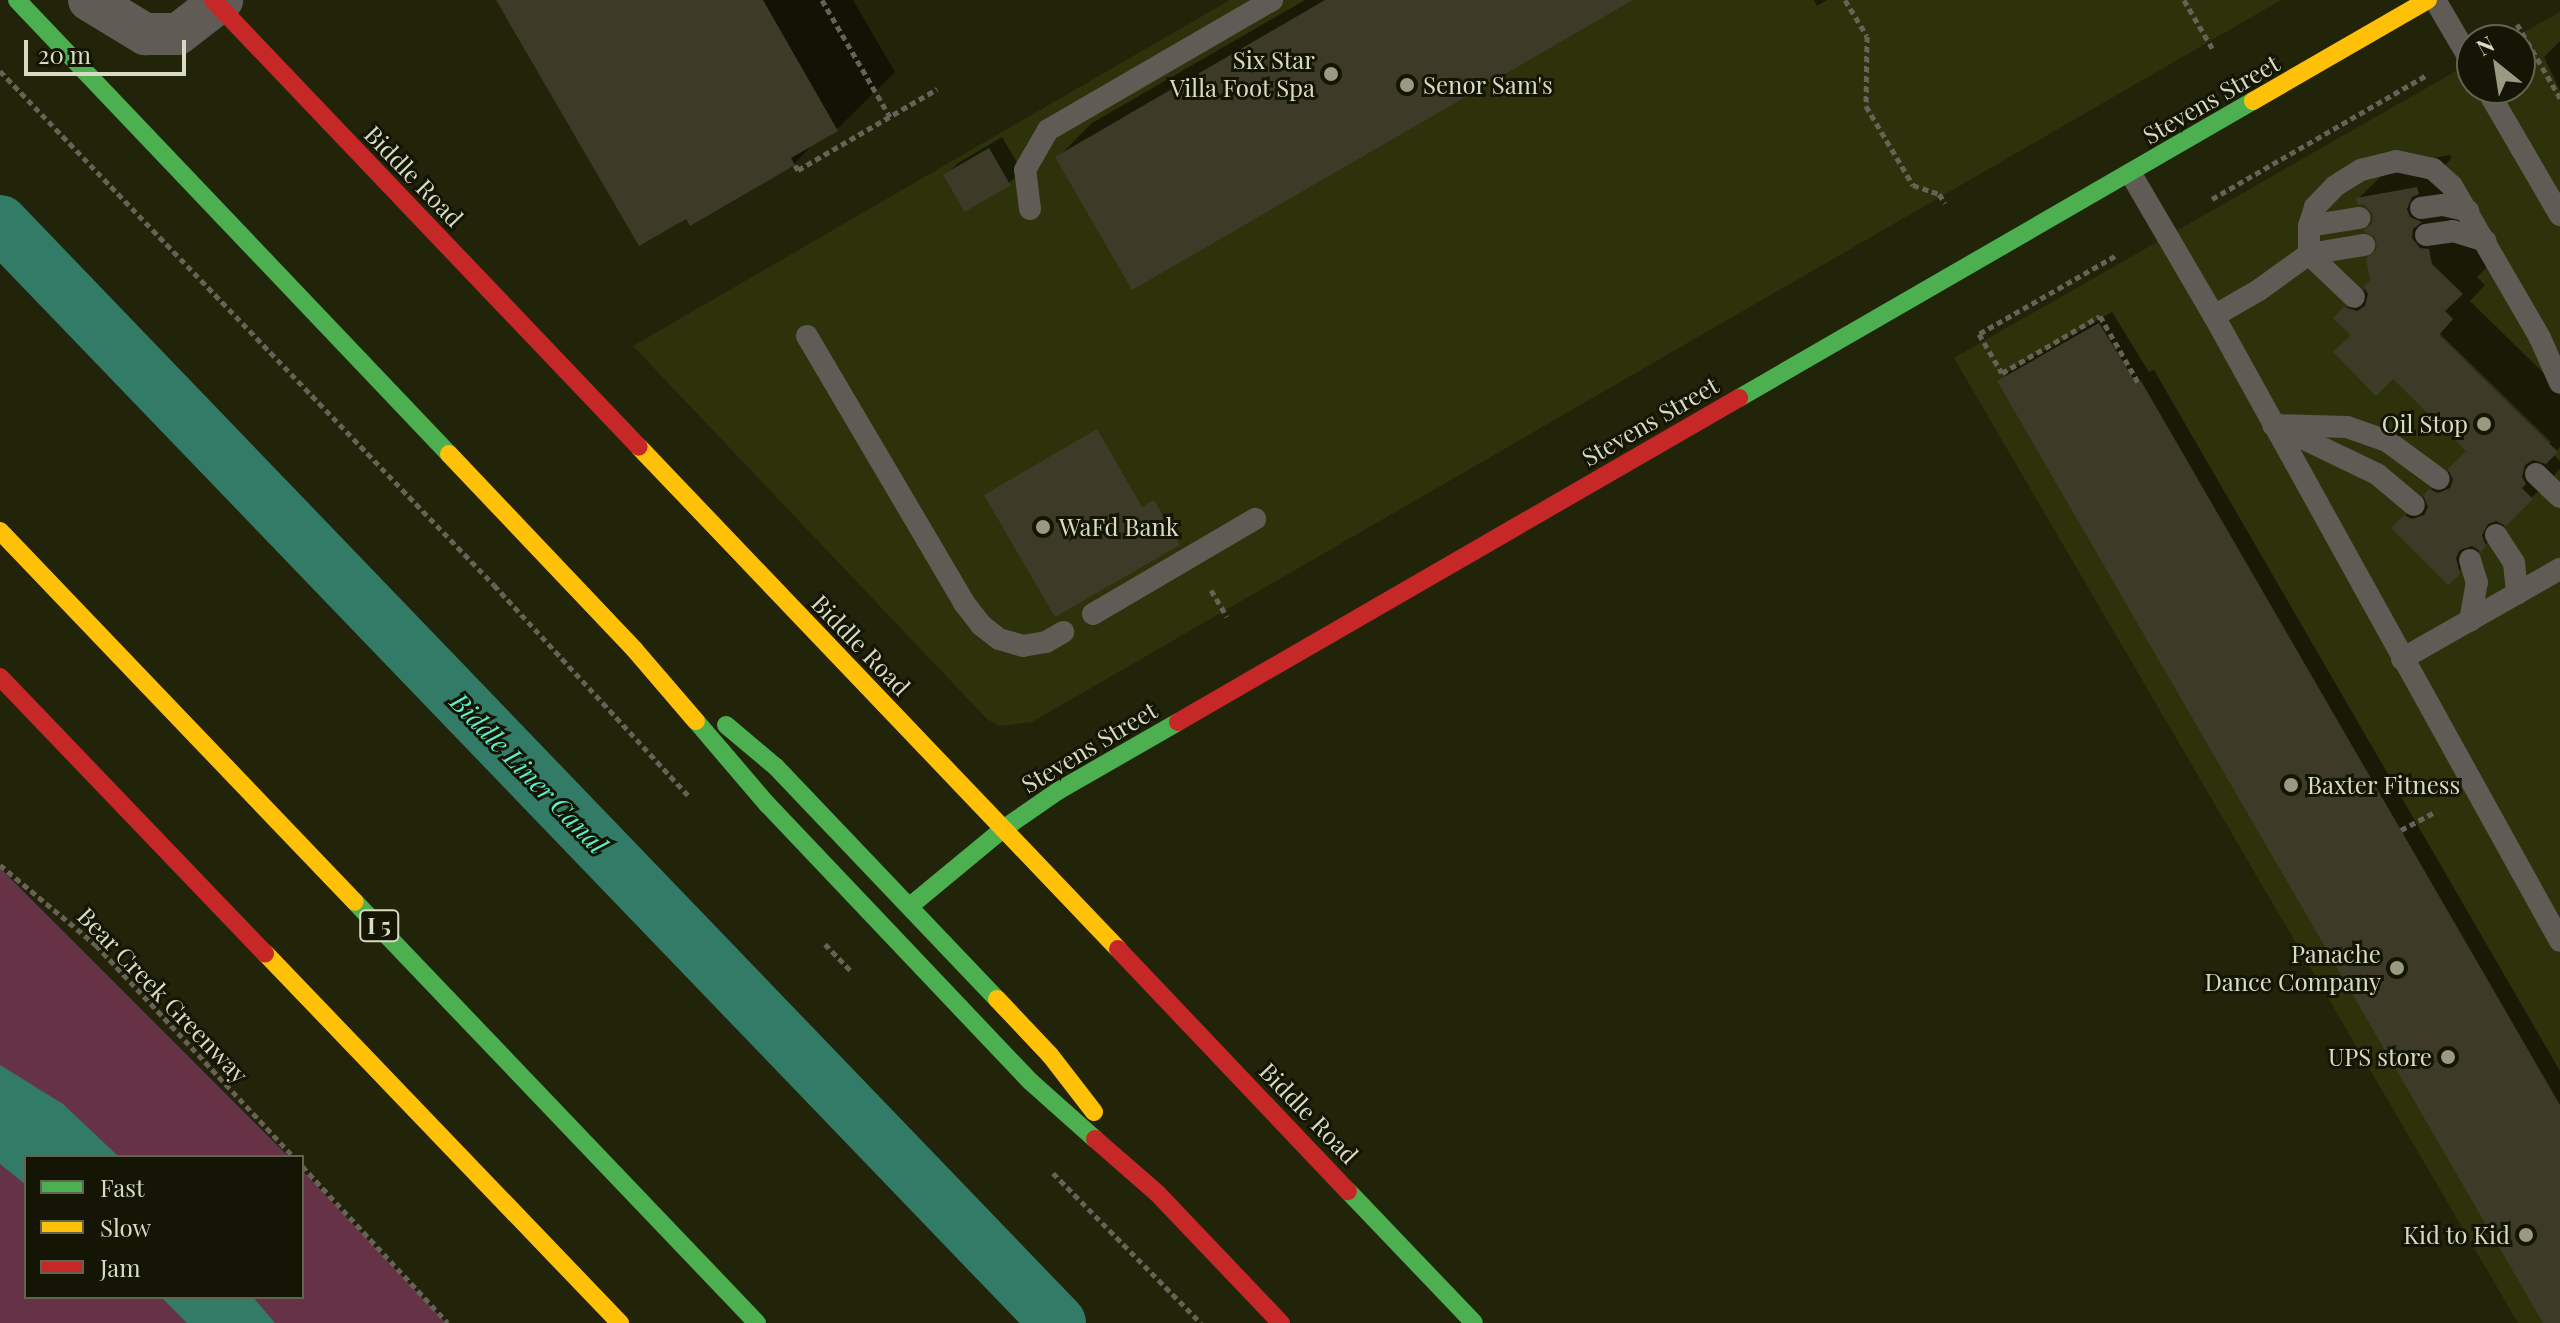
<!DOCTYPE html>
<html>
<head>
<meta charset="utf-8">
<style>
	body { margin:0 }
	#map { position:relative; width:2560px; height:1323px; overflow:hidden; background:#22240a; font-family:"Playfair Display",serif }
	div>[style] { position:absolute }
	.built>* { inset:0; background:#2e320b }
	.green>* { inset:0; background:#653345 }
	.water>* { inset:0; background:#317b67 }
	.shadow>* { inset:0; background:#0007 }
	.canal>* { height:56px; margin:-28px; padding:0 28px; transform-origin:28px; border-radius:28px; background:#317b67 }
	.building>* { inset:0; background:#3d3b27; transform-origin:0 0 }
	.path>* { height:5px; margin-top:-2.5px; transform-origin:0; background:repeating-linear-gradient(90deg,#656258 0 6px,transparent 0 10px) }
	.lane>* { height:22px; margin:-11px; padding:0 11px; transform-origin:11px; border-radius:11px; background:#605b54 }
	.street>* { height:42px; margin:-21px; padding:0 21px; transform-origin:21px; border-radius:21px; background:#605b54 }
	.fast>* { height:18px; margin:-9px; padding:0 9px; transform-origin:9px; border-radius:9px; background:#4caf50 }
	.slow>* { height:18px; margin:-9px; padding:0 9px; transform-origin:9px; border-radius:9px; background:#ffc107 }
	.jam>* { height:18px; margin:-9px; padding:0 9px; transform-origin:9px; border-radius:9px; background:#c62828 }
	.dots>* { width:22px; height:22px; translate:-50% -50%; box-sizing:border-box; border:4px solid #141504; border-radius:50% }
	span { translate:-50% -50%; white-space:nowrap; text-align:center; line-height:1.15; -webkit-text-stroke:6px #141504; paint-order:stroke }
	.shield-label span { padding:2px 6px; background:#141504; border:2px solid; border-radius:6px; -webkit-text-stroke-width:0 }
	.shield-label { font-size:22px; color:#d7dbc3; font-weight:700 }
	.poi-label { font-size:24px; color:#d7dbc3 }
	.right { translate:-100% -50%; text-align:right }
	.left { translate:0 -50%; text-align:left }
	.street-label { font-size:24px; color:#d7dbc3 }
	.water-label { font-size:26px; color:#5cf1ce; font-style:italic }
	.legend { position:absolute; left:24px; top:1155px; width:280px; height:144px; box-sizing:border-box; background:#141504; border:2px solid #626450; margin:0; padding:10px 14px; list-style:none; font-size:24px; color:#d7dbc3 }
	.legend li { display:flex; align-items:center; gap:16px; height:40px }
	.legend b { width:40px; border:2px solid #626450 }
	.north { position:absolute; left:2456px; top:24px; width:80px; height:80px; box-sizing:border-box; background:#141504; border:2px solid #626450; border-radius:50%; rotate:330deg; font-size:22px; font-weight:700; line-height:32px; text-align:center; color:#d7dbc3 }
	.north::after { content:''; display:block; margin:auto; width:28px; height:36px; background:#989b82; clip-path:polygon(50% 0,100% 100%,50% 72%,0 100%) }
	.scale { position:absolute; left:24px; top:40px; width:162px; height:36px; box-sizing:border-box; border:4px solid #d7dbc3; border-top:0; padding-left:10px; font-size:24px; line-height:28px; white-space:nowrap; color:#d7dbc3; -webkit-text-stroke:6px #141504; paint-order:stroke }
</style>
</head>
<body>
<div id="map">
	<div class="built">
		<div style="clip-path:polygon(1230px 0,2281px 0,1032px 722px,1000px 726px,987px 719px,633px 346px)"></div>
		<div style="clip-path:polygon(2560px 12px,2560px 1323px,2518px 1323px,1954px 358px,2472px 62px,2472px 88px,2520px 88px,2520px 40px,2510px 40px)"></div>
	</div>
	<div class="green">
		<div style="clip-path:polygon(0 868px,289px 1157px,26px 1157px,26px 1297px,302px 1297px,302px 1170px,446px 1323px,0 1323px)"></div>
	</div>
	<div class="water">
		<div style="clip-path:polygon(0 1065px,63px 1104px,119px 1157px,26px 1157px,26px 1185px,0 1164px)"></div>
		<div style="clip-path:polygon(161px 1297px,253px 1297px,275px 1323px,187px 1323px)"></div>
	</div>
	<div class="shadow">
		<div style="clip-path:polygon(499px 0,853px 0,895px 72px,837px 129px,816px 141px,794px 164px)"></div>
		<div style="clip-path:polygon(1305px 0,1629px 0,1057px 158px,1092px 123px)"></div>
		<div style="clip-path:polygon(1814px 0,1827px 0,1817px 6px)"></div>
		<div style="clip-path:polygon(2560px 41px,2560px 91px,2544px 57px)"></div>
		<div style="clip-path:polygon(1002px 137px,1022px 171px,1009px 183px,965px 209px,945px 175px,958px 163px)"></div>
		<div style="clip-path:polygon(evenodd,2450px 155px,2451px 159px,2442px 168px,2462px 216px,2494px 260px,2477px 277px,2485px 285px,2470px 301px,2560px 389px,2560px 447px,2553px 454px,2560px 461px,2560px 469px,2448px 582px,2394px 528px,2469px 451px,2336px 318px,2373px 281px,2379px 249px,2375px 214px,2358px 199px,2391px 166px,2450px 155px,2433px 327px,2551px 442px,2548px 445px,2430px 329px,2433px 327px)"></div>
		<div style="clip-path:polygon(2112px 312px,2149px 372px,2154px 370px,2560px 1071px,2560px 1323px,2545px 1323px,1999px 382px,2012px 369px)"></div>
	</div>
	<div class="canal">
		<div style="left:0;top:223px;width:1526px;rotate:46.11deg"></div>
	</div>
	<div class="building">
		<div style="clip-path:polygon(496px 0,763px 0,838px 131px,791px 158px,795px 165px,690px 226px,686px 219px,639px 246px)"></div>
		<div style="clip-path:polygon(1325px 0,1633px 0,1132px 290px,1055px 157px)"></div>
		<div style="left:989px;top:148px;width:43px;height:53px;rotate:60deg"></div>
		<div style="clip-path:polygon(2417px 187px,2419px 194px,2412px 197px,2407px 209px,2410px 217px,2422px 222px,2413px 229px,2412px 238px,2420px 248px,2429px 249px,2432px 264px,2463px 294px,2445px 311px,2453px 319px,2439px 335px,2558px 452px,2546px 464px,2533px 460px,2525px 465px,2522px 477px,2526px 484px,2522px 488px,2533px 499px,2506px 526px,2496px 521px,2488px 524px,2482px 535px,2486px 546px,2481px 552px,2472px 546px,2460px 550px,2456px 558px,2460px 574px,2448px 585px,2391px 528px,2404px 515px,2412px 519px,2424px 515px,2428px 507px,2423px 495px,2429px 489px,2438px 493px,2450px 488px,2453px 480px,2448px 469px,2466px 451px,2393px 379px,2376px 396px,2333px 352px,2351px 335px,2333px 318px,2344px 307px,2357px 311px,2365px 306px,2368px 294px,2364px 287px,2370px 280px,2366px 259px,2377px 249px,2375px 237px,2363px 231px,2372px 224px,2373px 215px,2365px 205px,2357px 204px,2356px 198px)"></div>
		<div style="clip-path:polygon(2099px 323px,2136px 383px,2141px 381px,2560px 1105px,2560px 1323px,2543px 1323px,1997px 381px)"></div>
		<div style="clip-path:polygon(1097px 429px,1142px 507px,1154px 500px,1180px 545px,1055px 617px,984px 495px)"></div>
	</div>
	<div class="path">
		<div style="left:822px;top:0;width:135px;rotate:59.8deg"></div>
		<div style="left:1845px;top:0;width:42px;rotate:58.6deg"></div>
		<div style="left:1867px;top:36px;width:70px;rotate:90.8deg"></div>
		<div style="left:1866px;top:106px;width:92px;rotate:59.3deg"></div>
		<div style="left:1913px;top:185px;width:28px;rotate:19deg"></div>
		<div style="left:1939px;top:194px;width:11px;rotate:56deg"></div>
		<div style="left:2184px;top:0;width:56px;rotate:59.7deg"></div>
		<div style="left:2517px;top:24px;width:86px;rotate:59.8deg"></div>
		<div style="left:0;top:71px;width:713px;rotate:46.14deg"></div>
		<div style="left:494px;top:585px;width:286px;rotate:47.3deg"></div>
		<div style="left:795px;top:165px;width:6px;rotate:59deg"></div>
		<div style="left:798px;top:170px;width:161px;rotate:-30.2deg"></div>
		<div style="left:2212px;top:199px;width:248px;rotate:-30deg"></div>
		<div style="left:2115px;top:256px;width:157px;rotate:150.2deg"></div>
		<div style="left:1979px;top:334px;width:45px;rotate:59.5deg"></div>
		<div style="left:2002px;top:373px;width:113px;rotate:-30.2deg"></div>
		<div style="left:2100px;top:316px;width:76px;rotate:60.1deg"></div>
		<div style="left:1211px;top:590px;width:31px;rotate:59deg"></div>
		<div style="left:2401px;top:830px;width:40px;rotate:-28deg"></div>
		<div style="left:0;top:865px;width:125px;rotate:39.8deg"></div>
		<div style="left:96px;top:945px;width:290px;rotate:47deg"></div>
		<div style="left:825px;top:944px;width:37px;rotate:46deg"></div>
		<div style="left:302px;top:1166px;width:214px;rotate:47.1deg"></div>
		<div style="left:1053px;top:1173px;width:211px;rotate:45.4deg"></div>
	</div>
	<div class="lane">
		<div style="left:2435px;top:0;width:73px;rotate:59.6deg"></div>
		<div style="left:2486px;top:88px;width:147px;rotate:59.8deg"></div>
		<div style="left:2131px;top:174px;width:164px;rotate:59.7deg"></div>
		<div style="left:2214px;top:316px;width:714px;rotate:61.03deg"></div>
		<div style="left:2421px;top:208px;width:22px;rotate:-8deg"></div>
		<div style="left:2443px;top:205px;width:26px;rotate:13deg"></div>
		<div style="left:1030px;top:209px;width:39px;rotate:-97deg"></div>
		<div style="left:1025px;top:170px;width:46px;rotate:-60.1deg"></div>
		<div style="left:1048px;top:130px;width:259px;rotate:-30.1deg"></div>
		<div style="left:2309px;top:226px;width:51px;rotate:-9.1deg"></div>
		<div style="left:2426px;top:235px;width:27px;rotate:-8deg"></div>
		<div style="left:2453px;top:231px;width:34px;rotate:17deg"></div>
		<div style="left:2309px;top:254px;width:62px;rotate:43.7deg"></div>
		<div style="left:2309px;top:254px;width:56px;rotate:-9.3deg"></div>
		<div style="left:2214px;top:316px;width:52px;rotate:-30deg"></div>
		<div style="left:2259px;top:290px;width:62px;rotate:-35.8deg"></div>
		<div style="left:2309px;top:254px;width:28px;rotate:-90deg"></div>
		<div style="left:2309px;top:226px;width:20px;rotate:-72deg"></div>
		<div style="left:2315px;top:207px;width:29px;rotate:-46deg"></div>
		<div style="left:2335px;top:186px;width:31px;rotate:-32deg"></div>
		<div style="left:2361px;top:170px;width:36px;rotate:-14deg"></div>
		<div style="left:2396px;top:161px;width:38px;rotate:12deg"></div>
		<div style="left:2433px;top:169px;width:25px;rotate:42deg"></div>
		<div style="left:2452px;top:186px;width:176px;rotate:59.9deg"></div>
		<div style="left:2540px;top:338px;width:49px;rotate:66deg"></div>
		<div style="left:807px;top:336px;width:310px;rotate:59.5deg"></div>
		<div style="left:964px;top:603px;width:28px;rotate:52deg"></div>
		<div style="left:981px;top:625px;width:23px;rotate:38deg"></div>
		<div style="left:999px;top:639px;width:25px;rotate:16deg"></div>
		<div style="left:1023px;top:646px;width:23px;rotate:-10deg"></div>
		<div style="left:1046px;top:642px;width:20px;rotate:-30deg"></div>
		<div style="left:2273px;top:425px;width:74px;rotate:1.5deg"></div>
		<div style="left:2347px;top:427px;width:42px;rotate:19.3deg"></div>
		<div style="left:2387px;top:441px;width:64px;rotate:36.2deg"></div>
		<div style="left:2281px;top:428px;width:106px;rotate:25.6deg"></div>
		<div style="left:2377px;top:474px;width:48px;rotate:40deg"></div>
		<div style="left:2536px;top:474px;width:33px;rotate:44deg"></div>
		<div style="left:2496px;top:535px;width:33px;rotate:57deg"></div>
		<div style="left:2514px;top:563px;width:31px;rotate:84deg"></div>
		<div style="left:1093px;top:614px;width:188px;rotate:-30.4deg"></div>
		<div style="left:2470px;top:621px;width:39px;rotate:-80deg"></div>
		<div style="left:2477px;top:583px;width:24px;rotate:-107deg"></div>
		<div style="left:2402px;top:659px;width:182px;rotate:-29.7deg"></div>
	</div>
	<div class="street">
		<div style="left:89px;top:0;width:66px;rotate:31.3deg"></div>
		<div style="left:145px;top:34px;width:33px"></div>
		<div style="left:178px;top:34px;width:56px;rotate:-37.7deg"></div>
	</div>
	<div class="fast">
		<div style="left:17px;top:0;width:627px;rotate:46.42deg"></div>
		<div style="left:1739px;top:398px;width:594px;rotate:-30.02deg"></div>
		<div style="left:696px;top:721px;width:109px;rotate:49.5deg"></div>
		<div style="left:767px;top:804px;width:383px;rotate:46.5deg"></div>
		<div style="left:1031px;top:1082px;width:86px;rotate:41.7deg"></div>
		<div style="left:726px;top:725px;width:65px;rotate:40deg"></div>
		<div style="left:776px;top:767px;width:320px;rotate:46.4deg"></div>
		<div style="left:355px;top:902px;width:582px;rotate:46.32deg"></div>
		<div style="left:910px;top:906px;width:121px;rotate:-39.6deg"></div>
		<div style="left:1003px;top:829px;width:67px;rotate:-34.6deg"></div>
		<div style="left:1058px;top:791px;width:138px;rotate:-29.9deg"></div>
		<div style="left:1348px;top:1191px;width:182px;rotate:46.3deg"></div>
	</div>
	<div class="slow">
		<div style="left:2253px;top:101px;width:202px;rotate:-30deg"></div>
		<div style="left:639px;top:447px;width:694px;rotate:46.34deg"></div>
		<div style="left:449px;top:454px;width:269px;rotate:46.5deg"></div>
		<div style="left:634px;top:649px;width:95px;rotate:49.3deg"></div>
		<div style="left:0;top:531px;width:513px;rotate:46.26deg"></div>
		<div style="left:265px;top:953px;width:513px;rotate:46.19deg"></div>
		<div style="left:997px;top:999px;width:77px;rotate:46.6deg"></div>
		<div style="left:1050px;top:1055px;width:72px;rotate:52.3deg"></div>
	</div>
	<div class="jam">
		<div style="left:213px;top:0;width:617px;rotate:46.38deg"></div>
		<div style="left:0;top:677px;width:383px;rotate:46.2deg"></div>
		<div style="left:1178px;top:722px;width:648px;rotate:-30.01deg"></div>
		<div style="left:1118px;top:949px;width:334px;rotate:46.5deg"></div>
		<div style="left:1095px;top:1139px;width:82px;rotate:41.1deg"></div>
		<div style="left:1157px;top:1193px;width:180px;rotate:46.4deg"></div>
	</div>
	<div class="dots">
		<div style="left:1331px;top:74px;background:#989b82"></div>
		<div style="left:1407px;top:85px;background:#989b82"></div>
		<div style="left:2484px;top:424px;background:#989b82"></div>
		<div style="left:1043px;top:527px;background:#989b82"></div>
		<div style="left:2291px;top:785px;background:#989b82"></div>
		<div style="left:2397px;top:968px;background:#989b82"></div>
		<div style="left:2448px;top:1057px;background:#989b82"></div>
		<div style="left:2526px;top:1235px;background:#989b82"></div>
	</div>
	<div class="shield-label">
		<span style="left:379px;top:926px">I 5</span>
	</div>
	<div class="poi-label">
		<span class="right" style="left:1315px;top:74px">Six Star<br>Villa Foot Spa</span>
		<span class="left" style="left:1423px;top:85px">Senor Sam's</span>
		<span class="right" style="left:2468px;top:424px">Oil Stop</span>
		<span class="left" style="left:1059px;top:527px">WaFd Bank</span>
		<span class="left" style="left:2307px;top:785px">Baxter Fitness</span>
		<span class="right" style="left:2381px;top:968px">Panache<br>Dance Company</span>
		<span class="right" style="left:2432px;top:1057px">UPS store</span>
		<span class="right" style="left:2510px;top:1235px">Kid to Kid</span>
	</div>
	<div class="street-label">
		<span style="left:2211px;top:99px;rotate:-30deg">Stevens Street</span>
		<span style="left:414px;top:176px;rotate:46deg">Biddle Road</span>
		<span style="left:1650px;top:421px;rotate:-30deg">Stevens Street</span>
		<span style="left:861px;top:645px;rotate:46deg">Biddle Road</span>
		<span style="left:1089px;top:747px;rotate:-31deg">Stevens Street</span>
		<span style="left:163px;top:995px;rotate:46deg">Bear Creek Greenway</span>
		<span style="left:1309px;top:1113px;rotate:46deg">Biddle Road</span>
	</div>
	<div class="water-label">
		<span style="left:529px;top:773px;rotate:46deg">Biddle Liner Canal</span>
	</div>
	<ul class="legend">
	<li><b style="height:10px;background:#4caf50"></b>Fast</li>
	<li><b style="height:10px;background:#ffc107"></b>Slow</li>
	<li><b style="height:10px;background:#c62828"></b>Jam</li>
	</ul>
	<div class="north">N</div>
	<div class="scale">20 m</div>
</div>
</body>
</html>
